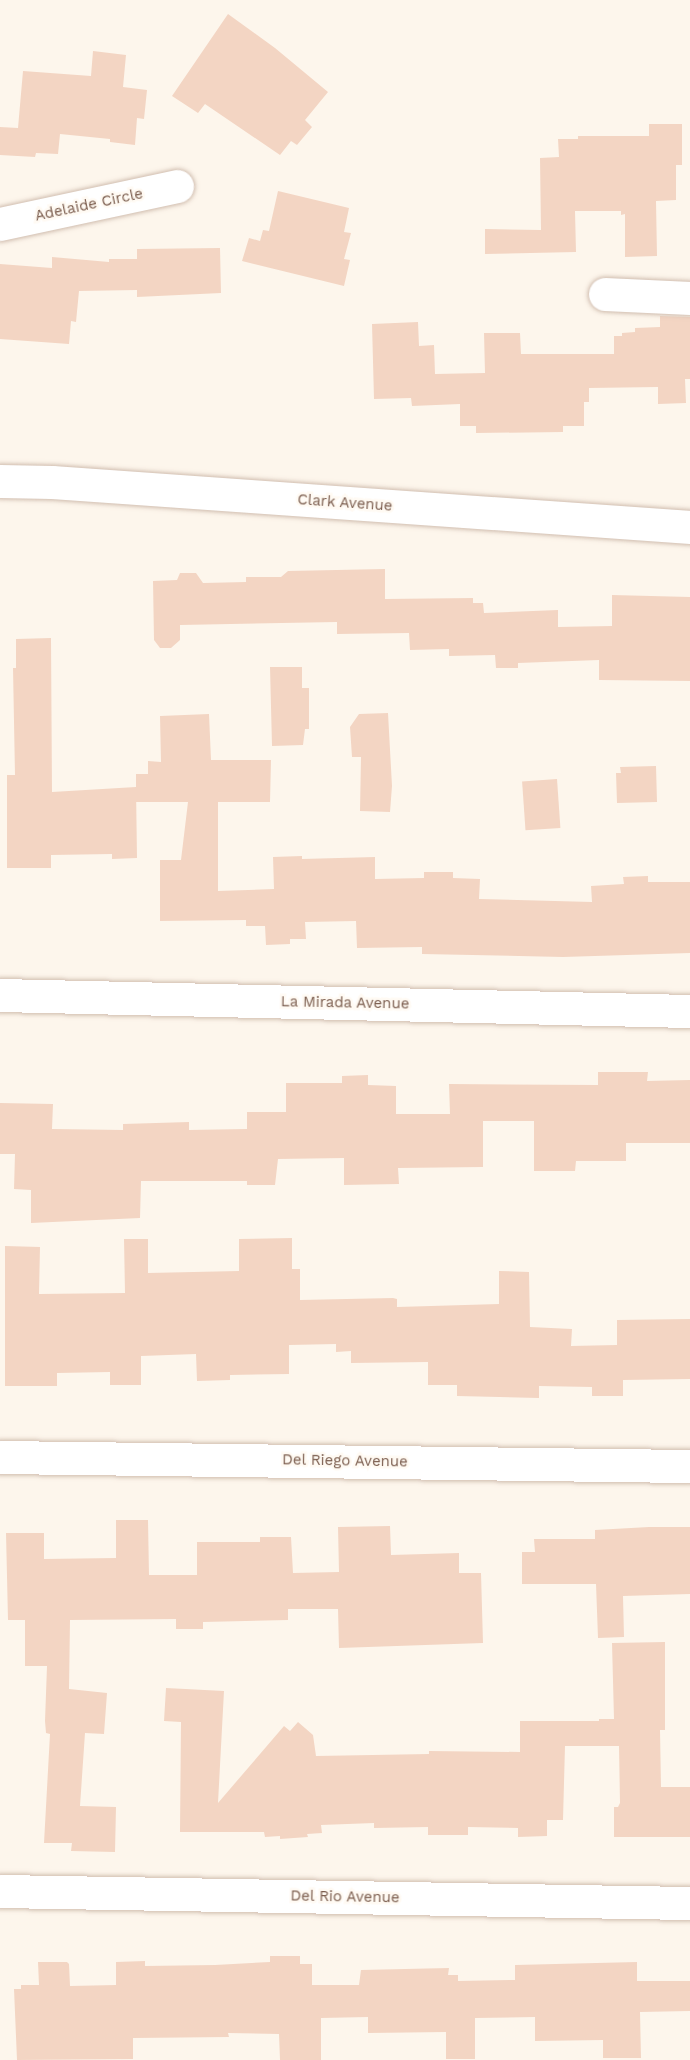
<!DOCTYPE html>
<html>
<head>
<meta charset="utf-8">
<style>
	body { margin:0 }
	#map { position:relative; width:690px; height:2060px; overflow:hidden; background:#fdf6ec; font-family:"Work Sans",sans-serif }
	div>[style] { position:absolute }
	.building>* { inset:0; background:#f3d5c3; transform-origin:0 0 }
	.roads { filter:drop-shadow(0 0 2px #d1beb0) drop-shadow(0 0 2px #d1beb0) }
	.street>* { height:33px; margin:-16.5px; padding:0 16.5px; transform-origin:16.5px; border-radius:16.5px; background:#fff }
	span { translate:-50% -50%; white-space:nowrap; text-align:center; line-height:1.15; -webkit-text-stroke:5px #fffaf3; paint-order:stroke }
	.street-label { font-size:15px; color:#7a5c4d }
</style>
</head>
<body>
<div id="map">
	<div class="building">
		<div style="clip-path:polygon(228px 14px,275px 48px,328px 92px,305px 120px,312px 127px,297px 145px,291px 141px,280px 155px,205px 104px,198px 113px,172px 96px)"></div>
		<div style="clip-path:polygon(93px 51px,126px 55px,123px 87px,147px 90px,144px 119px,137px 118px,135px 145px,110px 142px,110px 139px,60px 134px,58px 154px,36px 153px,35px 157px,0 155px,0 127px,18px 128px,23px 71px,91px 76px)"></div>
		<div style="clip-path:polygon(649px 124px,682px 124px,682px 165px,676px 165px,676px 200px,656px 201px,657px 256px,625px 257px,625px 214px,621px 215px,621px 211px,575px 211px,576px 252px,485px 254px,485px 229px,541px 230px,540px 158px,559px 157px,558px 139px,578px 139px,578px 136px,649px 136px)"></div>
		<div style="clip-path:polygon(278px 191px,349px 208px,344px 232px,351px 233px,344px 259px,350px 260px,344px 286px,242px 261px,249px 238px,260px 241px,263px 230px,269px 231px)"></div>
		<div style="clip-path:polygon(220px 248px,221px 293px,137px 297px,137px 290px,79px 291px,76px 322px,71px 321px,69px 344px,0 339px,0 264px,52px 268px,52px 257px,109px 262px,109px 259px,137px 259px,137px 249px)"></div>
		<div style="clip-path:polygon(660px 316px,690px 317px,690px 379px,685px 379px,686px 403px,658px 404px,658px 387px,589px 388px,589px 402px,584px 402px,584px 426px,563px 426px,563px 432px,476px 433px,476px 426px,460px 426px,460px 404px,412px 406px,411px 398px,374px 399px,372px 324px,418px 322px,419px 346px,434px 345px,435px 374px,485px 373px,484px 333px,520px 333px,521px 354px,614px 354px,614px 336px,622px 336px,622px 333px,635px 332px,635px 328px,660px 327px)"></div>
		<div style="clip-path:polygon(385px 569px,385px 599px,473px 598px,473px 603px,483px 603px,484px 613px,558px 610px,558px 627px,612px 626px,612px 595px,690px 597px,690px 681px,599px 680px,599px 660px,518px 663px,518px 668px,496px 668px,495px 655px,449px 656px,449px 649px,410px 650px,409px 633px,337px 634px,337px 622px,180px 625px,180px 640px,171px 648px,160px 648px,154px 640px,153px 581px,177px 580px,180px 573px,196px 573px,203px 583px,246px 582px,246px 577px,281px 577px,288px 571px)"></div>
		<div style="clip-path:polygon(51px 638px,52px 792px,136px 787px,137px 858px,112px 859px,112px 854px,51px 855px,51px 868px,7px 868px,7px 775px,15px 775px,13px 668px,16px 668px,16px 639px)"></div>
		<div style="clip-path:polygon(270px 667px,302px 667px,302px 688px,309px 688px,309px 729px,305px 729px,303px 745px,272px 746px)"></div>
		<div style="clip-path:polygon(388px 713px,392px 786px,390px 812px,360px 811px,361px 757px,352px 757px,350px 727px,359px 714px)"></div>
		<div style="clip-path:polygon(209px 714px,211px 760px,271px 760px,270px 802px,218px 802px,218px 891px,274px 889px,273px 857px,302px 856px,302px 859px,375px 857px,375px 879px,424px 878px,424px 872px,453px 872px,453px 878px,480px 879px,479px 899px,592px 902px,591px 886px,624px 884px,623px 877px,648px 876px,648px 882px,690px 882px,690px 953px,563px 957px,422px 954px,422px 947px,357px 948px,356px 921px,305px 922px,306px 939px,290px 939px,290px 944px,266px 945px,265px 926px,246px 926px,246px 920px,160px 921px,160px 860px,181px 860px,188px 802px,136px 802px,136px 774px,148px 774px,148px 761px,161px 762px,160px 716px)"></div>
		<div style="clip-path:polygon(656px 766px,657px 802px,617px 803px,616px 773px,621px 773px,620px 767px)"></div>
		<div style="left:557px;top:779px;width:49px;height:35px;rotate:86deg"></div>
		<div style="clip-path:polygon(598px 1072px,648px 1072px,647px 1081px,690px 1080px,690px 1143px,626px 1143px,626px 1161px,576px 1161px,575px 1171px,534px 1171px,534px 1121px,483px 1121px,483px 1167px,398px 1168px,399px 1184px,344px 1185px,344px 1158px,278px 1159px,275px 1185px,247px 1185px,247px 1181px,141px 1181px,140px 1218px,31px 1223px,31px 1190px,14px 1189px,15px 1154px,0 1154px,0 1103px,53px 1104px,52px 1129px,123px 1130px,123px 1124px,189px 1122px,189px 1130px,247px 1129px,247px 1112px,286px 1112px,286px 1083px,342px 1083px,342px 1076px,368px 1075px,368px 1085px,396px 1086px,396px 1114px,450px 1114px,449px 1084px,598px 1085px)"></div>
		<div style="clip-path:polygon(292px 1238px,292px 1269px,300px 1269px,300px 1300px,393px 1298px,397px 1299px,397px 1307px,499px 1304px,499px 1271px,529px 1272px,530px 1327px,572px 1329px,571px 1346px,617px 1345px,617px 1320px,690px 1319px,690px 1379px,623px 1380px,623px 1396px,592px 1396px,592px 1387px,539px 1386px,539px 1398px,457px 1396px,457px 1385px,428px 1385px,428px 1362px,351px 1363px,351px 1351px,336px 1352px,336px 1344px,289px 1345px,289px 1374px,230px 1375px,230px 1380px,197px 1381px,196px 1354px,141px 1356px,141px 1385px,110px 1385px,110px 1372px,57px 1373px,57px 1386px,5px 1386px,5px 1246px,40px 1247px,39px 1294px,125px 1293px,124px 1239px,148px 1239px,148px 1273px,239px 1271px,239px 1239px)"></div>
		<div style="clip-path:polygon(116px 1520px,148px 1520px,149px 1575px,197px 1575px,197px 1542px,260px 1542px,260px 1537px,291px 1537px,293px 1573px,339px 1572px,338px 1527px,390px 1526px,391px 1555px,459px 1553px,459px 1573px,481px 1573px,483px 1643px,339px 1648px,338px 1609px,288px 1609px,288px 1620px,203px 1622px,203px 1629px,176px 1629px,176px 1619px,70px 1620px,69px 1689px,107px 1693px,104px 1734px,85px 1733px,80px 1806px,116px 1807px,115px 1852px,71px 1851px,72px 1843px,44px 1843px,50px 1734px,46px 1733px,45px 1721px,47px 1666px,25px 1666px,25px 1620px,8px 1620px,6px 1533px,44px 1533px,44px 1559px,116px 1558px)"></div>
		<div style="clip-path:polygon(649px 1527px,690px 1527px,690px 1594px,623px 1596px,624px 1637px,598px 1638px,596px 1584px,522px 1584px,522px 1552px,535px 1552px,534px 1539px,595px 1539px,595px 1530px)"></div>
		<div style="clip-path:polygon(665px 1642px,665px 1730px,660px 1730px,661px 1787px,690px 1787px,690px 1837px,614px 1837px,614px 1807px,618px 1807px,620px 1803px,619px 1746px,565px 1746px,563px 1820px,547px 1820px,547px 1836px,518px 1837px,518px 1828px,468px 1827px,468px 1835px,428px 1835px,428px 1827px,374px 1828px,374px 1823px,321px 1825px,322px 1833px,307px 1834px,308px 1837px,280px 1839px,280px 1836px,265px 1837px,264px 1832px,180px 1832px,181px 1722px,164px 1721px,166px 1688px,224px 1691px,218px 1803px,284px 1726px,290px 1731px,298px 1722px,313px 1735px,316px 1756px,429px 1754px,429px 1751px,520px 1752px,520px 1721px,599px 1721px,599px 1719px,614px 1719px,612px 1643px)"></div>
		<div style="clip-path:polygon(270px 1956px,300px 1956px,300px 1964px,312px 1964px,312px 1985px,359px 1985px,361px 1970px,449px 1968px,448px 1975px,458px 1975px,458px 1981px,515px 1980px,515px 1965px,637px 1962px,637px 1981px,690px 1981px,690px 2011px,640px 2012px,641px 2058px,603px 2058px,603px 2040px,535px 2041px,535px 2017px,475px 2018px,475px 2059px,446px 2059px,446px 2032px,368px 2033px,368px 2017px,321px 2018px,321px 2060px,280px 2060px,279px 2034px,228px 2033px,229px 2037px,133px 2038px,133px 2059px,17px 2060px,14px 1989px,21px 1989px,21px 1985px,39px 1985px,38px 1962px,67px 1962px,69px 1964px,70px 1986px,116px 1985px,116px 1962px,145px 1961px,145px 1966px,215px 1965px,270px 1962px)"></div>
	</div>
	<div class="roads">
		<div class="street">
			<div style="left:0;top:224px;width:181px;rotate:-12.1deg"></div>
			<div style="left:605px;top:294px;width:85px;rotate:2.7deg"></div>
			<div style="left:0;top:481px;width:52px;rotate:1.1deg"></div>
			<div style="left:52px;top:482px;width:640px;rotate:4.03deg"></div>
			<div style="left:0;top:995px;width:690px;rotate:1.33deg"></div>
			<div style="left:0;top:1457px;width:690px;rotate:0.75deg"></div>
			<div style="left:0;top:1891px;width:690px;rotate:1deg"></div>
		</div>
	</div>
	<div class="street-label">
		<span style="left:89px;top:205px;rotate:-12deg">Adelaide Circle</span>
		<span style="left:345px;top:503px;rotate:4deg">Clark Avenue</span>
		<span style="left:345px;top:1003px;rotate:1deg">La Mirada Avenue</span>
		<span style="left:345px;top:1461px;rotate:1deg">Del Riego Avenue</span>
		<span style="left:345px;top:1897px;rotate:1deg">Del Rio Avenue</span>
	</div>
</div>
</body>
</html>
